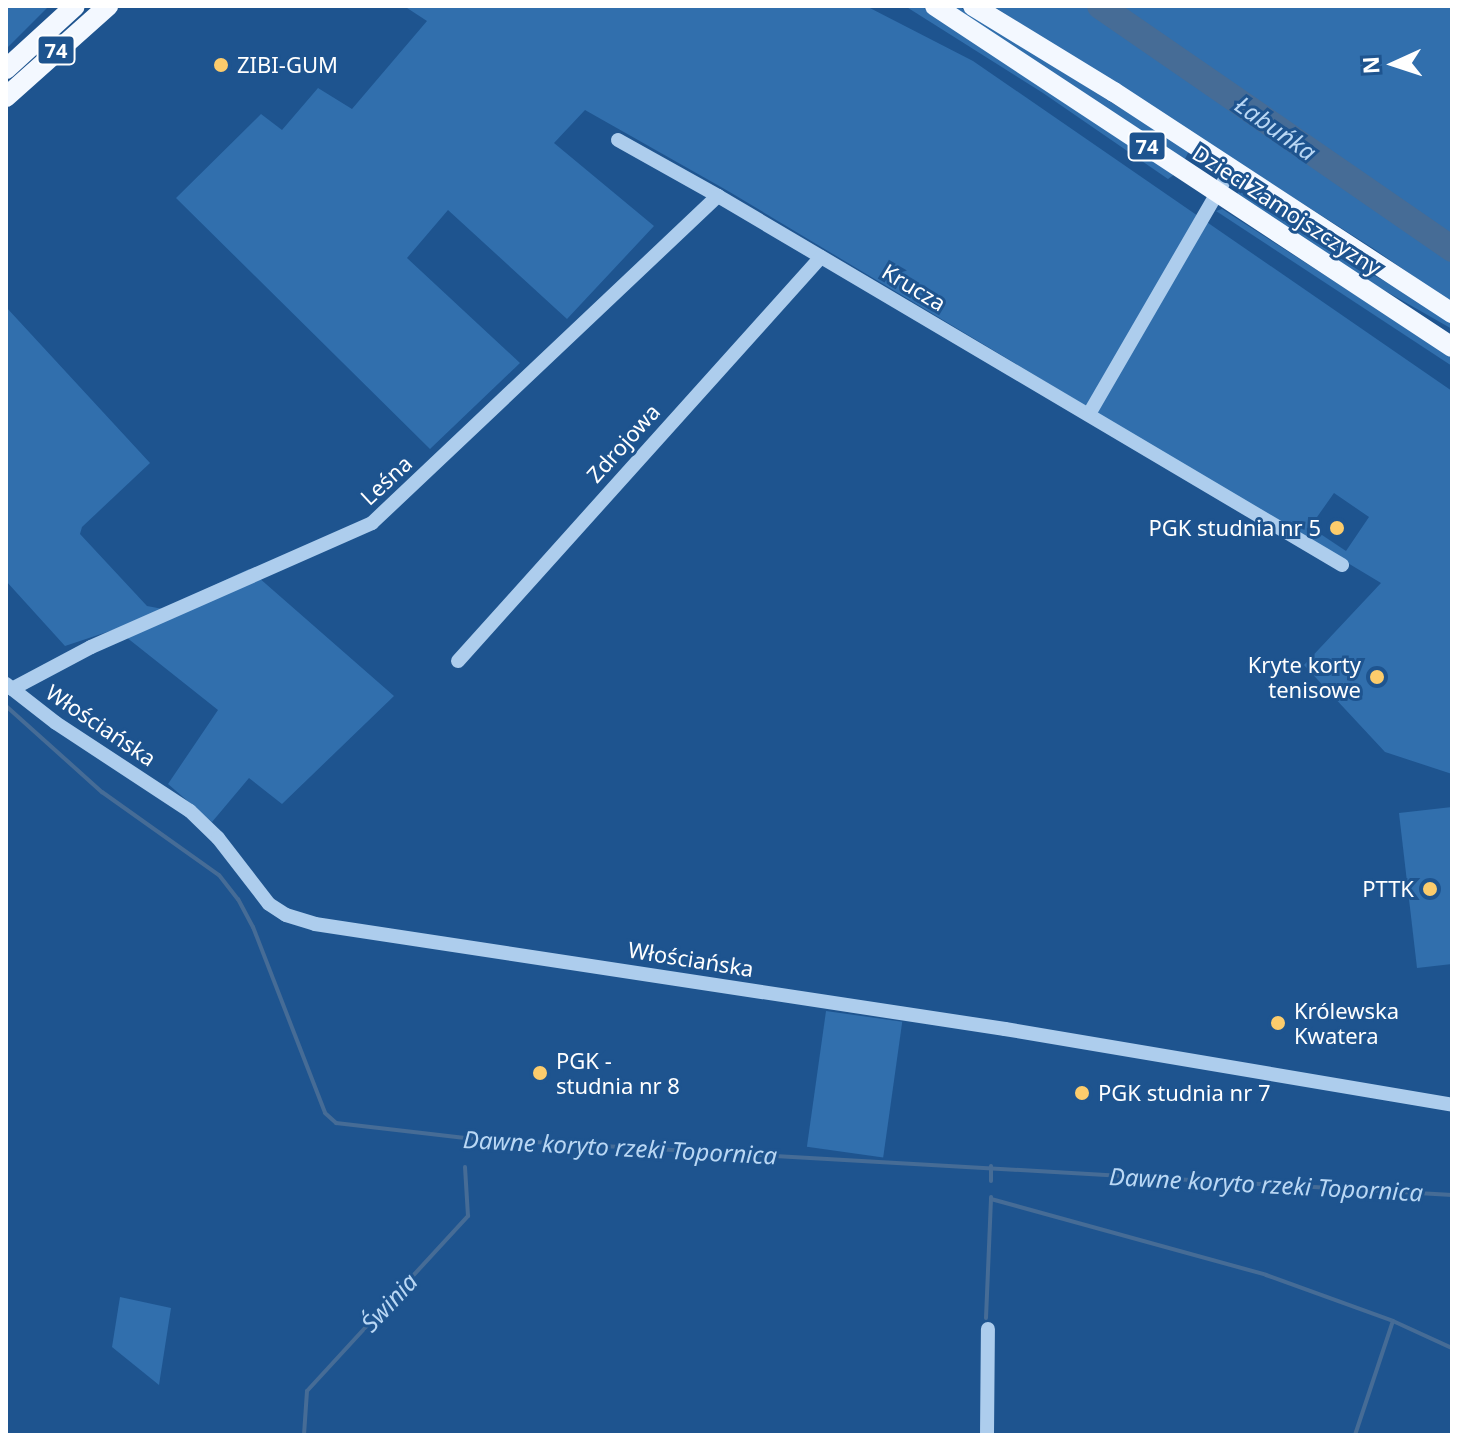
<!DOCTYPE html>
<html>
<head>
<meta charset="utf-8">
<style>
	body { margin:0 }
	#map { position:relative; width:1458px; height:1441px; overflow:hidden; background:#1e548f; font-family:"Noto Sans",sans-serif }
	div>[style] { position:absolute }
	.green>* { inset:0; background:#316fad; transform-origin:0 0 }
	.stream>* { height:4px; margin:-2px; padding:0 2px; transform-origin:2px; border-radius:2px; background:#466c96 }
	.river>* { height:26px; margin:-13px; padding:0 13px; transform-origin:13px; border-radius:13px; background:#466c96 }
	.minor>* { height:14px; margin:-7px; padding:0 7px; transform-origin:7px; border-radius:7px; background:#adcded }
	.major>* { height:20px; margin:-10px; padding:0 10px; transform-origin:10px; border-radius:10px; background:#f3f8ff }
	.dots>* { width:22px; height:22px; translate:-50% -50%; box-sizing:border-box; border:4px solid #1e548f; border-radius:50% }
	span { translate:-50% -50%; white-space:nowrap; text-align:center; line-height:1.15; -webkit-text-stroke:6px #1e548f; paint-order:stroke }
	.shield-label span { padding:2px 6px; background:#1e548f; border:2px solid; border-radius:6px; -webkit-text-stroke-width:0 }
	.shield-label { font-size:20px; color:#fff; font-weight:700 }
	.poi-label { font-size:22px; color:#fff }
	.left { translate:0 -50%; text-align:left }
	.right { translate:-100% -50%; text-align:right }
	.street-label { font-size:22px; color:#fff }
	.water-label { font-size:24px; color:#b9d7f4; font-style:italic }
	.frame { position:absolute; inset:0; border:8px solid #fff; pointer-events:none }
	.north { position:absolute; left:1354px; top:24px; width:80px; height:80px; -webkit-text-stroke:6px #1e548f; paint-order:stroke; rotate:267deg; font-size:22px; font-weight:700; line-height:32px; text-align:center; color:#fff }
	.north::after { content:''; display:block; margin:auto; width:28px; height:36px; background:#fff; clip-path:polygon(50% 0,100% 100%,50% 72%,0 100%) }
</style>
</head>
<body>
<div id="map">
	<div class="green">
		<div style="clip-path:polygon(6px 6px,49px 6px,6px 49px)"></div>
		<div style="clip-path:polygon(evenodd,404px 6px,866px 6px,973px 61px,1452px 391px,1452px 774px,1385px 752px,1304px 665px,1381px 583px,728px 191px,585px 110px,554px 143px,654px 226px,567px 319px,448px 210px,407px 258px,520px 363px,430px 449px,176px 198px,261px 114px,282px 130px,318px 88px,352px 109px,427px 21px,404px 6px,1334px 493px,1369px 517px,1346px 551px,1310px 527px,1334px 493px)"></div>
		<div style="clip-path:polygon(905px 6px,921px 6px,1175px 174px,1168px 179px,1043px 93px)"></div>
		<div style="clip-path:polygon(950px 6px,958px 6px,1189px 151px,1184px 161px)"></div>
		<div style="clip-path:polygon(993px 6px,1452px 6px,1452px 303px,1374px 249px)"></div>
		<div style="clip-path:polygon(1239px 191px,1340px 258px,1402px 290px,1452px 323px,1452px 329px,1354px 273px,1236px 196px)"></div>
		<div style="clip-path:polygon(1222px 209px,1452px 357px,1452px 366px,1216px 211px)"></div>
		<div style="clip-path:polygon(6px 307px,150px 463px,82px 527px,80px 534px,147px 606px,163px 609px,249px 569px,394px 696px,282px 804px,249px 778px,212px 822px,168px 784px,218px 710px,116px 629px,65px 646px,6px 581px)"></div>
		<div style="clip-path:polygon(1452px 807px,1452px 964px,1417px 968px,1399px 813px)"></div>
		<div style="left:826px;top:1011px;width:77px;height:137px;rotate:8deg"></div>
		<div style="clip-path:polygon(120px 1297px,171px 1308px,159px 1385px,112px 1347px)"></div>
	</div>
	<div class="stream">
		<div style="left:6px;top:706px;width:129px;rotate:41.9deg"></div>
		<div style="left:102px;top:792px;width:143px;rotate:35.4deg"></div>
		<div style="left:219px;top:875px;width:31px;rotate:52deg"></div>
		<div style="left:238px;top:899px;width:32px;rotate:62deg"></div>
		<div style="left:253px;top:927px;width:199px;rotate:68.8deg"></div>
		<div style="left:325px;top:1113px;width:15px;rotate:42deg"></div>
		<div style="left:336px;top:1123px;width:130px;rotate:6.6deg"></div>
		<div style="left:465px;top:1138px;width:989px;rotate:3.31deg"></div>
		<div style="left:991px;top:1166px;width:15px;rotate:90deg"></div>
		<div style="left:991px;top:1199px;width:285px;rotate:15.4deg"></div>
		<div style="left:1266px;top:1275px;width:135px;rotate:19.9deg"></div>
		<div style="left:1393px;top:1321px;width:65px;rotate:24.6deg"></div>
		<div style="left:986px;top:1318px;width:121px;rotate:-87.6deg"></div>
		<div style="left:304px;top:1435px;width:44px;rotate:-86.1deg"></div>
		<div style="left:307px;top:1391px;width:238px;rotate:-47.4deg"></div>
		<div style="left:468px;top:1216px;width:49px;rotate:-93.5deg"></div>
		<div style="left:1355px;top:1435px;width:120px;rotate:-71.6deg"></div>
	</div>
	<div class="river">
		<div style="left:1100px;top:6px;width:428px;rotate:34.6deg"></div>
	</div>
	<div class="minor">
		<div style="left:618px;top:140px;width:115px;rotate:29.2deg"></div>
		<div style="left:718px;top:196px;width:725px;rotate:30.6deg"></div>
		<div style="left:1089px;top:414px;width:283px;rotate:-59.9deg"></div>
		<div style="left:458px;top:661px;width:543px;rotate:-48.06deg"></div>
		<div style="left:6px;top:684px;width:63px;rotate:38deg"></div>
		<div style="left:56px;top:723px;width:160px;rotate:33.3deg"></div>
		<div style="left:190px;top:811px;width:39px;rotate:44deg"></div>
		<div style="left:218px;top:838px;width:83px;rotate:52.3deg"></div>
		<div style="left:269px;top:904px;width:20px;rotate:33deg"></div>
		<div style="left:286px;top:915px;width:30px;rotate:17deg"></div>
		<div style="left:315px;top:924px;width:698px;rotate:8.65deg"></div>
		<div style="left:1005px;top:1029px;width:453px;rotate:9.6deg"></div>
		<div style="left:12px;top:689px;width:89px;rotate:-28deg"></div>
		<div style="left:91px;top:647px;width:307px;rotate:-23.8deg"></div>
		<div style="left:372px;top:523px;width:476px;rotate:-43.4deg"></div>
		<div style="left:987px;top:1435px;width:106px;rotate:-89.5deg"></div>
	</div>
	<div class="major">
		<div style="left:935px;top:6px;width:619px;rotate:33.41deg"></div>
		<div style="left:973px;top:6px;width:165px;rotate:31.4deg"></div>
		<div style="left:1114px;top:92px;width:404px;rotate:33.2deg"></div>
		<div style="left:6px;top:69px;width:93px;rotate:-42.4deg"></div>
		<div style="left:6px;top:97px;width:137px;rotate:-41.7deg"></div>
	</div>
	<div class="dots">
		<div style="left:221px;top:65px;background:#fccc6c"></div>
		<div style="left:1337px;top:528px;background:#fccc6c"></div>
		<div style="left:1377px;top:677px;background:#fccc6c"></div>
		<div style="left:1430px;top:889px;background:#fccc6c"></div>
		<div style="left:1278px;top:1023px;background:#fccc6c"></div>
		<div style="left:540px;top:1073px;background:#fccc6c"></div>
		<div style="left:1082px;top:1093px;background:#fccc6c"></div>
	</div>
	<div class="shield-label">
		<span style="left:56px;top:50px">74</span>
		<span style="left:1147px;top:146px">74</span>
	</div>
	<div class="poi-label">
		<span class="left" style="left:237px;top:65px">ZIBI-GUM</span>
		<span class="right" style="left:1321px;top:528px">PGK studnia nr 5</span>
		<span class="right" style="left:1361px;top:677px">Kryte korty<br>tenisowe</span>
		<span class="right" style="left:1414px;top:889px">PTTK</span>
		<span class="left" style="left:1294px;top:1023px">Królewska<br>Kwatera</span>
		<span class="left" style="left:556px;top:1073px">PGK -<br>studnia nr 8</span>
		<span class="left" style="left:1098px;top:1093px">PGK studnia nr 7</span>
	</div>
	<div class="street-label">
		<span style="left:1287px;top:210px;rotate:33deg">Dzieci Zamojszczyzny</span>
		<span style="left:914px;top:287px;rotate:31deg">Krucza</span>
		<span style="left:623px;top:443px;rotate:-48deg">Zdrojowa</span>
		<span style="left:386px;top:480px;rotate:-43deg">Leśna</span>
		<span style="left:101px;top:725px;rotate:34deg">Włościańska</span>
		<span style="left:691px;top:959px;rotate:9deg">Włościańska</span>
	</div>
	<div class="water-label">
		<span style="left:1276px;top:128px;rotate:35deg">Łabuńka</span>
		<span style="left:620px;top:1147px;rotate:3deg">Dawne koryto rzeki Topornica</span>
		<span style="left:1266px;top:1184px;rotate:3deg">Dawne koryto rzeki Topornica</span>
		<span style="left:389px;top:1302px;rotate:-47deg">Świnia</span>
	</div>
	<div class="frame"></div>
	<div class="north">N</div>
</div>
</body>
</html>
